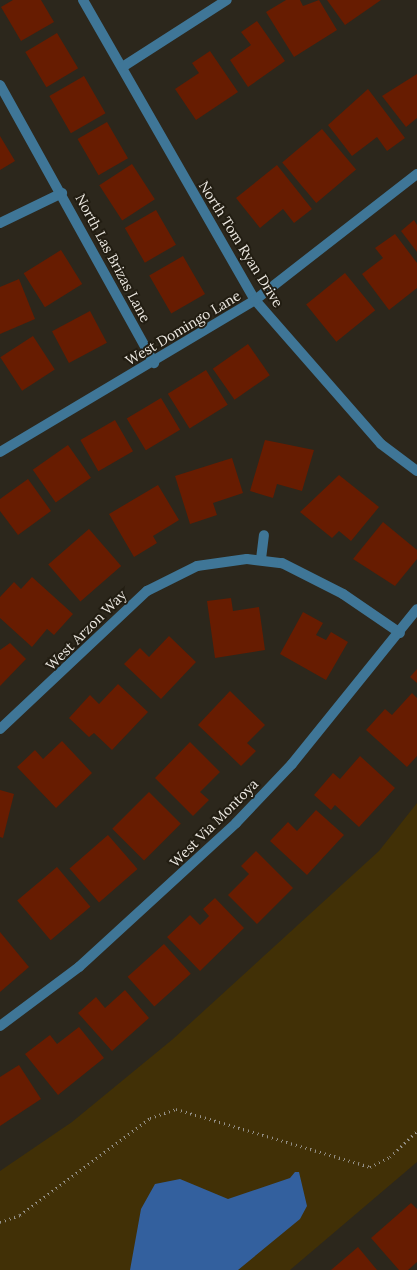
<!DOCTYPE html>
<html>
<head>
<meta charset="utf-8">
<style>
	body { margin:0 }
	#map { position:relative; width:417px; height:1270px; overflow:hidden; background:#2c271c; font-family:Lora,serif }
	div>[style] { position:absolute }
	.green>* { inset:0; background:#413006 }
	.water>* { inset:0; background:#33609e }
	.building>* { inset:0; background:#671c01; transform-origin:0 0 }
	.path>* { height:3px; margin-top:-1.5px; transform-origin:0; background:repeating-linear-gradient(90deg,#949087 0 1px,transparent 0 5px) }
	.minor>* { height:10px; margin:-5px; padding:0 5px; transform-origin:5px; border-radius:5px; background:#3f7697 }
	span { translate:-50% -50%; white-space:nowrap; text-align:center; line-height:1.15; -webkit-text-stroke:4px #221d12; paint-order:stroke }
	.street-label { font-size:14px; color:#ede9e2 }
</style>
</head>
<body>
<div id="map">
	<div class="green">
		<div style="clip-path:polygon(417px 803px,417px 1162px,290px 1270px,0 1270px,0 1171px,72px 1122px,173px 1039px,379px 851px)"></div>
	</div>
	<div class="water">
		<div style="clip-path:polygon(295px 1172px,299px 1172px,307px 1206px,300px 1219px,238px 1270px,130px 1270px,141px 1209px,155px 1184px,180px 1179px,228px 1199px,290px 1178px)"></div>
	</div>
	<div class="building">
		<div style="clip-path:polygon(13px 0,41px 0,54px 22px,21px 41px,1px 7px)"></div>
		<div style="clip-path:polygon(286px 0,300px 0,303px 6px,319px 0,337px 30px,294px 57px,266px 12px)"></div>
		<div style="clip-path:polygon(327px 0,381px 0,345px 25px)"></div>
		<div style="clip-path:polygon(257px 21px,285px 61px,248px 87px,230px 60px,251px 45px,241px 32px)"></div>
		<div style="left:57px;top:33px;width:41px;height:37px;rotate:59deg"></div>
		<div style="clip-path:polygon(210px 51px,238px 92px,196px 120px,175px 89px,199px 73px,192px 63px)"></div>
		<div style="clip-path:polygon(417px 74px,417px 118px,406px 127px,382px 96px)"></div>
		<div style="left:84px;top:76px;width:43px;height:40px;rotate:60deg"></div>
		<div style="clip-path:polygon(368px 89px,405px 138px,387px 151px,377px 137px,352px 156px,328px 125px)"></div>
		<div style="left:107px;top:122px;width:42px;height:34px;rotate:60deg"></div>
		<div style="left:322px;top:129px;width:53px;height:52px;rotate:50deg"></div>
		<div style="clip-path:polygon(0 136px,15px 161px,0 170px)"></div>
		<div style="left:132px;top:164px;width:42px;height:39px;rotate:57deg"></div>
		<div style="clip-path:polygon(277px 165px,312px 209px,294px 223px,283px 209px,260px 228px,236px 198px)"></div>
		<div style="left:156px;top:210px;width:40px;height:36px;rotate:60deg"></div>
		<div style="clip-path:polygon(414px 220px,417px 225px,417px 252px,401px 231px)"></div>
		<div style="clip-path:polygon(395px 234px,417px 263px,417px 288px,389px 310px,362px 274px,383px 258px,375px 248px)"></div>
		<div style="left:61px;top:250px;width:40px;height:44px;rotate:58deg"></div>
		<div style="left:183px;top:256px;width:44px;height:39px;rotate:60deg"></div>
		<div style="left:345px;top:273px;width:48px;height:50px;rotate:51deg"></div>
		<div style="clip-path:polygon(19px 279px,35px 319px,0 334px,0 287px)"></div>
		<div style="left:90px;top:311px;width:36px;height:43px;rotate:62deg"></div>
		<div style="left:33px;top:336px;width:40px;height:39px;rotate:57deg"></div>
		<div style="left:248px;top:344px;width:38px;height:43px;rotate:55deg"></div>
		<div style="left:206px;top:370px;width:41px;height:45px;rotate:58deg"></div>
		<div style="left:161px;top:398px;width:37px;height:40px;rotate:59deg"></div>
		<div style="left:115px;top:420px;width:36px;height:40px;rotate:60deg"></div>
		<div style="clip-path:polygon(265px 440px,314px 450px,302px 491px,277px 484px,273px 498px,250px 491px)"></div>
		<div style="left:68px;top:445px;width:40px;height:43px;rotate:55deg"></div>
		<div style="clip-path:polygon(232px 458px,243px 493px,213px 503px,217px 515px,190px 524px,175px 476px)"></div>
		<div style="clip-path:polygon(339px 475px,379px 507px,351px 541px,339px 531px,332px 538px,300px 512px)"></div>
		<div style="clip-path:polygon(28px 479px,51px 511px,18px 535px,0 511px,0 499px)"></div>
		<div style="clip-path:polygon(158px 485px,179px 520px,153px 536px,157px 543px,134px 557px,109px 514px)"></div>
		<div style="clip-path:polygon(383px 522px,417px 550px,417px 559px,395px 586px,353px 559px)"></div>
		<div style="left:89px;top:529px;width:49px;height:54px;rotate:49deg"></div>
		<div style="clip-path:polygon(32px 577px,73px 614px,54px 635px,47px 629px,32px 647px,0 618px,0 597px,14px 582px,21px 589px)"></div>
		<div style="clip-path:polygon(231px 598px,233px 611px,259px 607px,265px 650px,215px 658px,207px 601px)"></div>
		<div style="clip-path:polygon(303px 612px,323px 623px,316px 635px,326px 640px,331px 632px,348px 642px,326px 680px,280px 654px)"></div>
		<div style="clip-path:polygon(169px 636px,196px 662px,161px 699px,124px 664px,140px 648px,149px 657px)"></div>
		<div style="clip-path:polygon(10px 643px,26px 659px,0 686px,0 650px)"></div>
		<div style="clip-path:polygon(417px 669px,417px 683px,410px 677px)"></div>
		<div style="clip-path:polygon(118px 684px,148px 712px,112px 750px,94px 733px,89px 737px,69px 718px,90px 695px,99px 704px)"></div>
		<div style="clip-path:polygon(230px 691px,265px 725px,247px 743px,256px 751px,241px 766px,198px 725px)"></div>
		<div style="clip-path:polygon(412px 693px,417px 698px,417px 756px,407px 767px,366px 730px,385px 709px,392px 715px)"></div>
		<div style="clip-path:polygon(62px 741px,92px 773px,56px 808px,17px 767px,35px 750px,43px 759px)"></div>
		<div style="clip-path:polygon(190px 742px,220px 772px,200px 792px,209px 800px,193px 816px,155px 778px)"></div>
		<div style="clip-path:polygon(360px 756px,395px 788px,359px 827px,335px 805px,331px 810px,314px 795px,333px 773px,340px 779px)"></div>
		<div style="clip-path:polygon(0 790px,14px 794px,3px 838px,0 837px)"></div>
		<div style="left:149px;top:792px;width:45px;height:52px;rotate:45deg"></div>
		<div style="clip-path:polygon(316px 810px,344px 835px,307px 875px,270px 841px,288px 822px,297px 831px)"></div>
		<div style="left:108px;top:835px;width:45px;height:51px;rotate:49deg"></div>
		<div style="clip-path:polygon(256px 851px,293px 888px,257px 924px,228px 895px,249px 874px,241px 866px)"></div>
		<div style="left:57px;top:867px;width:52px;height:52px;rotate:50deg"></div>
		<div style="clip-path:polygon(215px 898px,244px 928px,200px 971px,167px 937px,190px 915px,200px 925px,209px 916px,203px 909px)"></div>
		<div style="clip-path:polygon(0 932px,29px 967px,0 992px)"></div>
		<div style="left:164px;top:944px;width:40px;height:49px;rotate:48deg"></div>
		<div style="clip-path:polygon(125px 990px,149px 1018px,112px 1051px,78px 1013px,96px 997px,105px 1008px)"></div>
		<div style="clip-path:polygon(79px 1027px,104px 1058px,58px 1095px,25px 1054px,50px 1035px,57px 1044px)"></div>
		<div style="clip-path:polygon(19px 1065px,41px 1099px,0 1126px,0 1077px)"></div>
		<div style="clip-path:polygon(411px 1203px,417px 1209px,417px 1262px,408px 1270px,399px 1270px,371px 1238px)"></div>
		<div style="clip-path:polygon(358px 1247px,377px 1270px,331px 1270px)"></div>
	</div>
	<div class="path">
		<div style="left:0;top:1222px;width:21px;rotate:-19deg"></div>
		<div style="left:20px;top:1215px;width:162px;rotate:-36.7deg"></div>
		<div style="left:150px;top:1118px;width:28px;rotate:-19deg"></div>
		<div style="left:176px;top:1109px;width:202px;rotate:16.6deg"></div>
		<div style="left:370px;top:1167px;width:22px;rotate:-27deg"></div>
		<div style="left:390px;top:1157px;width:37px;rotate:-44deg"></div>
	</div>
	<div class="minor">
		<div style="left:83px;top:0;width:346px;rotate:60.2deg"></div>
		<div style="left:255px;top:300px;width:191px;rotate:48.8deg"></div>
		<div style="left:381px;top:444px;width:45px;rotate:36.9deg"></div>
		<div style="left:124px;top:66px;width:122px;rotate:-32.7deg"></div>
		<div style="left:0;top:85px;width:318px;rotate:61deg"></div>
		<div style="left:0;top:223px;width:69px;rotate:-25.8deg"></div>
		<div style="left:0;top:452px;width:297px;rotate:-30.8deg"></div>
		<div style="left:255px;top:300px;width:205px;rotate:-37.9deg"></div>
		<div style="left:261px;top:559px;width:24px;rotate:-83deg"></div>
		<div style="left:0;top:729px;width:202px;rotate:-43.2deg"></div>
		<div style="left:147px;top:591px;width:56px;rotate:-26.6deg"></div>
		<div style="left:197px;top:566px;width:50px;rotate:-8deg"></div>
		<div style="left:247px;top:559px;width:35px;rotate:7deg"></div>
		<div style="left:282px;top:563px;width:68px;rotate:26.9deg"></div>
		<div style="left:343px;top:594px;width:69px;rotate:34.4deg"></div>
		<div style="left:0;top:1026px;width:99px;rotate:-36.8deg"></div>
		<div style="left:79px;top:967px;width:213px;rotate:-42.5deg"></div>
		<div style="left:236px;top:823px;width:81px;rotate:-46.5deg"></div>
		<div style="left:292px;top:764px;width:199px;rotate:-51.1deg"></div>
	</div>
	<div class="street-label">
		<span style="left:241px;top:244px;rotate:58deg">North Tom Ryan Drive</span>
		<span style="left:113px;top:258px;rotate:62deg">North Las Brizas Lane</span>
		<span style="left:183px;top:328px;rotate:-31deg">West Domingo Lane</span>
		<span style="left:86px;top:630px;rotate:-45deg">West Arzon Way</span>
		<span style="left:214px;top:823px;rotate:-45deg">West Via Montoya</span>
	</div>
</div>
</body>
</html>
